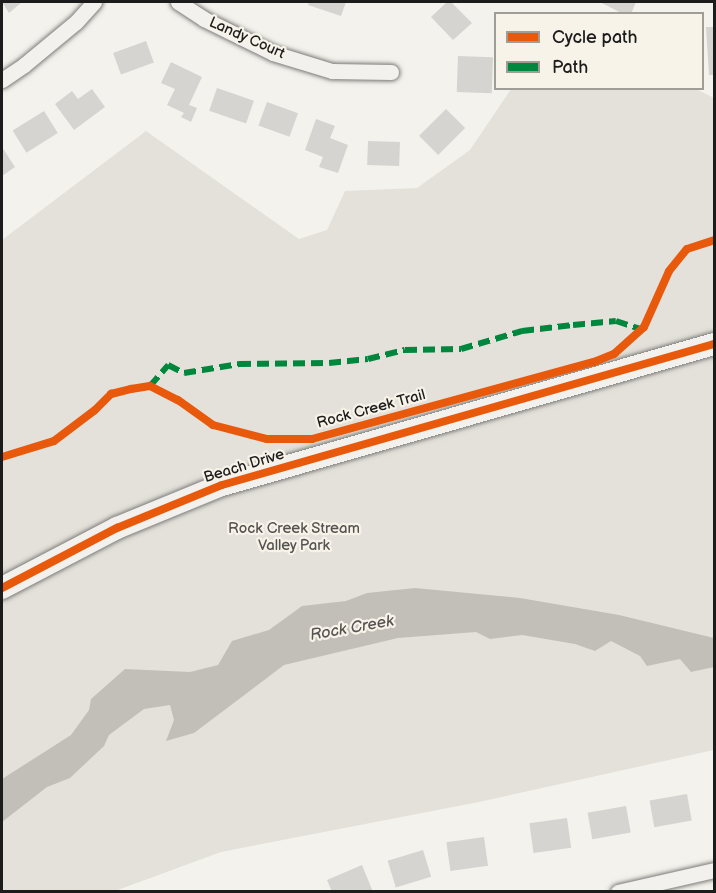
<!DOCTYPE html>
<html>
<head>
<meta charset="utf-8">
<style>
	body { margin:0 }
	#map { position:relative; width:716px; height:893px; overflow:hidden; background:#f4f2ec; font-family:"Balsamiq Sans",sans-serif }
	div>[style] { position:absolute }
	.green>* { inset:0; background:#e4e1da }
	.water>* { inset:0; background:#c2bfb8 }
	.building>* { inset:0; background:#d5d4d0; transform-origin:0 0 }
	.roads { filter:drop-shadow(0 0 2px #7d7c7a) drop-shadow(0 0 2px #7d7c7a) }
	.street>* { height:15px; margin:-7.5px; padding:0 7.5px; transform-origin:7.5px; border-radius:7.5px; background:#f2f1ed }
	.secondary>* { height:22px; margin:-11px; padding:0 11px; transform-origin:11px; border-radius:11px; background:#f2f1ed }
	.quiet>* { height:6px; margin-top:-3px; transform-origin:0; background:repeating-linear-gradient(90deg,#00873e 0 12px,transparent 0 18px) }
	.cycleway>* { height:8px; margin:-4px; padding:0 4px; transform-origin:4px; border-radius:4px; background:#e8590c }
	span { translate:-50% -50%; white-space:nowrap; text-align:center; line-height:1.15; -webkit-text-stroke:4.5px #f7f3e8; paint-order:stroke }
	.street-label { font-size:15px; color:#1c1c1c }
	.park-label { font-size:15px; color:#545351 }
	.water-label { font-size:16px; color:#565452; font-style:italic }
	.frame { position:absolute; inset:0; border:3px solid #1c1c1c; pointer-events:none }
	.legend { position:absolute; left:494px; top:12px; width:210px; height:78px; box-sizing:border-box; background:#f7f3e8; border:2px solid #9f9d96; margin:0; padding:8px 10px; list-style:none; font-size:18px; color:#1c1c1c }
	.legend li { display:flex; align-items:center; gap:12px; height:30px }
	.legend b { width:30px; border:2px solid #9f9d96 }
</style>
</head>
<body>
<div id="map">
	<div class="green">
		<div style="clip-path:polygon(511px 89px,696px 89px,714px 98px,714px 750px,479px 802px,221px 852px,115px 891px,2px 891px,2px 240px,146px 131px,299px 239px,327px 230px,345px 191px,417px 188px,470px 150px)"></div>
	</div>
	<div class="water">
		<div style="clip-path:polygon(415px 588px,520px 598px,619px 615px,714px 638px,714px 667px,691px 672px,680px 659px,647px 666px,640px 656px,611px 641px,595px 651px,575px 644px,522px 635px,490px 639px,476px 632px,398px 638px,284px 665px,194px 733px,166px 741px,174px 720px,170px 705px,144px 709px,109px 735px,104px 746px,70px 778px,47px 787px,2px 822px,2px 779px,71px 735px,89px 710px,91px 699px,125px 669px,190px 672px,218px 665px,232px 641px,269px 630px,302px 606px,346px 601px,367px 593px)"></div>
	</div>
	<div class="building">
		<div style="clip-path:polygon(2px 2px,22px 2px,9px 13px)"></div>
		<div style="clip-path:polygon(309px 2px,346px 2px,341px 16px,308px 5px)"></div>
		<div style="clip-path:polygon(447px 2px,451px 2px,472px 23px,453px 40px,431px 17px)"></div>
		<div style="clip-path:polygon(600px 2px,636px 2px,631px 14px,623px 14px)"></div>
		<div style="clip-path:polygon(706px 27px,714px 27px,714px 75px,709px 75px)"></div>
		<div style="left:146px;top:41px;width:23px;height:35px;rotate:70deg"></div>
		<div style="left:458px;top:56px;width:35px;height:36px;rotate:2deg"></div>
		<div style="clip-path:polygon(171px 62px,202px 77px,189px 105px,197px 108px,191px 122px,181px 117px,184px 113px,167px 105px,175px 89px,161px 83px)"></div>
		<div style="left:217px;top:88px;width:39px;height:24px;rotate:19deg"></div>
		<div style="clip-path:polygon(92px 89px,105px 107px,74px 130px,55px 104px,72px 91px,78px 99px)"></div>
		<div style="left:267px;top:102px;width:33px;height:25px;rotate:20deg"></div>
		<div style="left:446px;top:109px;width:27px;height:38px;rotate:45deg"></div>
		<div style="left:44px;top:111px;width:26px;height:37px;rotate:58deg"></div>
		<div style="clip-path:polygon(316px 119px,335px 126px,330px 138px,348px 145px,338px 173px,319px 167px,323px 157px,305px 150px)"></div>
		<div style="left:368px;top:141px;width:32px;height:24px;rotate:2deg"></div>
		<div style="clip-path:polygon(2px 147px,15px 167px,2px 176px)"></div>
		<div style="left:687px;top:794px;width:27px;height:38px;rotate:80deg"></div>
		<div style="left:626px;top:806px;width:27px;height:39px;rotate:80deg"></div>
		<div style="left:567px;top:818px;width:30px;height:38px;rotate:82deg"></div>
		<div style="left:484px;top:837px;width:29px;height:38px;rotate:82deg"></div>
		<div style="left:423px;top:850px;width:28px;height:37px;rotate:73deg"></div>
		<div style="clip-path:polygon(362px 865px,373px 892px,332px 892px,327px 880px)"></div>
	</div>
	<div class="roads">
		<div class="street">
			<div style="left:178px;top:2px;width:31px;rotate:33deg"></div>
			<div style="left:204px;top:19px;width:77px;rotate:26.2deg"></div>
			<div style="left:273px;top:53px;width:62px;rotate:17deg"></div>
			<div style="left:332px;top:71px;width:59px;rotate:1deg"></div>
			<div style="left:2px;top:80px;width:27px;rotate:-34deg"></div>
			<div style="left:24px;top:65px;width:67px;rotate:-39.6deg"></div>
			<div style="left:76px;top:22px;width:27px;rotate:-48deg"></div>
			<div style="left:618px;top:892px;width:98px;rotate:-12.9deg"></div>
		</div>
		<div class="secondary">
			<div style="left:2px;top:588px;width:130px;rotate:-27.6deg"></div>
			<div style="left:117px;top:528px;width:113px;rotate:-22.3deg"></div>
			<div style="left:222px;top:485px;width:512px;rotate:-15.99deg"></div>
		</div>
	</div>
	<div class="quiet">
		<div style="left:150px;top:386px;width:28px;rotate:-49deg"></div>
		<div style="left:168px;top:365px;width:18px;rotate:27deg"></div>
		<div style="left:184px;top:373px;width:56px;rotate:-9.3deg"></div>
		<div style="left:239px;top:364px;width:90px;rotate:-0.6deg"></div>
		<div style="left:329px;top:363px;width:39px;rotate:-6deg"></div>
		<div style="left:368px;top:359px;width:38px;rotate:-14deg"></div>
		<div style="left:405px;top:350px;width:56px;rotate:-1deg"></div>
		<div style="left:461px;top:349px;width:64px;rotate:-16.4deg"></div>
		<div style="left:522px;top:331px;width:51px;rotate:-6.7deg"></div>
		<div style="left:573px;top:325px;width:43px;rotate:-5.3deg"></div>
		<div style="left:616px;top:321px;width:26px;rotate:18deg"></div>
	</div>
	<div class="cycleway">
		<div style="left:2px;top:457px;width:54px;rotate:-17.1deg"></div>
		<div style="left:54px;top:441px;width:51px;rotate:-37.1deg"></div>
		<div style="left:95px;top:410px;width:23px;rotate:-45deg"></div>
		<div style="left:111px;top:394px;width:21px;rotate:-14deg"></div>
		<div style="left:131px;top:389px;width:19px;rotate:-9deg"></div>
		<div style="left:150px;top:386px;width:31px;rotate:27deg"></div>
		<div style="left:178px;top:400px;width:43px;rotate:35.5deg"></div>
		<div style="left:213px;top:425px;width:56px;rotate:14.5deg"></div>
		<div style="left:267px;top:439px;width:45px"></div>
		<div style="left:312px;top:439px;width:292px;rotate:-15.3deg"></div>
		<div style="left:594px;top:362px;width:22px;rotate:-22deg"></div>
		<div style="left:614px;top:354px;width:40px;rotate:-42deg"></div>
		<div style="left:644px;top:327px;width:61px;rotate:-65.9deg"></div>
		<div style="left:669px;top:271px;width:28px;rotate:-51deg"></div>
		<div style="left:687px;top:249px;width:28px;rotate:-18deg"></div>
		<div style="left:2px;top:588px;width:130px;rotate:-27.6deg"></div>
		<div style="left:117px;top:528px;width:113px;rotate:-22.3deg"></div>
		<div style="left:222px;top:485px;width:512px;rotate:-15.99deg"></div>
	</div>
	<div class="street-label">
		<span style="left:247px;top:38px;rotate:24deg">Landy Court</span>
		<span style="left:371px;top:409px;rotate:-15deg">Rock Creek Trail</span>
		<span style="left:244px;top:466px;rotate:-17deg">Beach Drive</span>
	</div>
	<div class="park-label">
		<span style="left:294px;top:537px">Rock Creek Stream<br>Valley Park</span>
	</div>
	<div class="water-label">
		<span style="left:352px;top:629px;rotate:-10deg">Rock Creek</span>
	</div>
	<div class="frame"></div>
	<ul class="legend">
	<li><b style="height:8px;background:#e8590c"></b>Cycle path</li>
	<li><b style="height:8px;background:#00873e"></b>Path</li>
	</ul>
</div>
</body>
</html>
